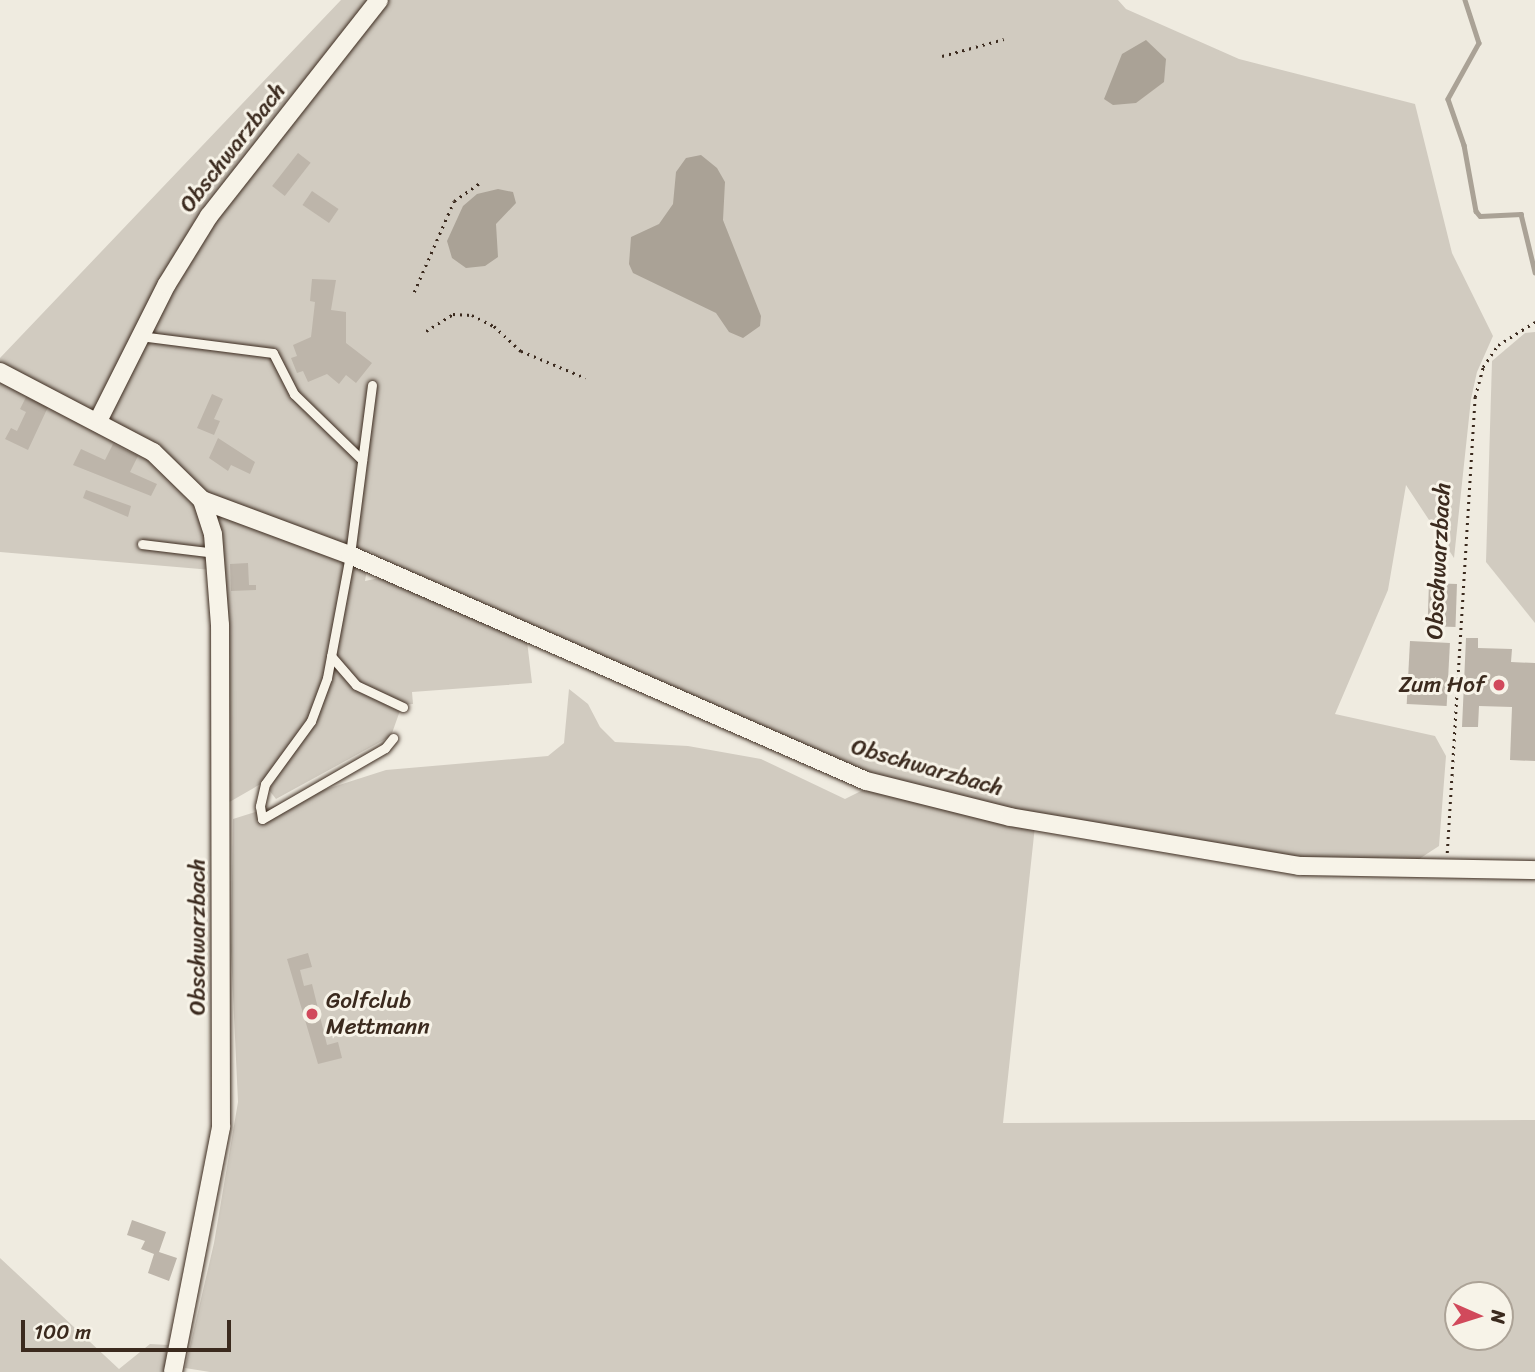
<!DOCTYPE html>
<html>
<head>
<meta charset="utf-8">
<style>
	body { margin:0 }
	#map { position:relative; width:1535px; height:1372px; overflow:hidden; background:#efebe0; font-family:Sriracha,sans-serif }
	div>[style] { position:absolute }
	.green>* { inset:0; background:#d1cbc0 }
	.water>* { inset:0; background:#aaa296 }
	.stream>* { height:4.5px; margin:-2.25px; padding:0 2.25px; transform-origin:2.25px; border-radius:2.25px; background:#aaa296 }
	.building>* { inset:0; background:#bdb5aa; transform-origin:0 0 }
	.path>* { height:2.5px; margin-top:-1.25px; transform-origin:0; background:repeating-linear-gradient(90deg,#3b2a1e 0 2px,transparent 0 7px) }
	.roads { filter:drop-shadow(0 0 2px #3b2a1e) drop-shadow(0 0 2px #3b2a1e) }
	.lane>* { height:9px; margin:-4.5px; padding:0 4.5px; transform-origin:4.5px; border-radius:4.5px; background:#f7f3e8 }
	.street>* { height:18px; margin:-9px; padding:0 9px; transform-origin:9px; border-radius:9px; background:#f7f3e8 }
	.dots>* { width:19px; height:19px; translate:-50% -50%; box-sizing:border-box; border:4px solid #f7f3e8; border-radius:50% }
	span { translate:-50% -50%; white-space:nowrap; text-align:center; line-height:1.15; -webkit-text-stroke:6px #f7f3e8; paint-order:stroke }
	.street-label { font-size:23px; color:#3b2a1e }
	.poi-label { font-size:23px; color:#3b2a1e }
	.right { translate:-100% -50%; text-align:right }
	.left { translate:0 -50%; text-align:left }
	.north { position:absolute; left:1444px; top:1281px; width:70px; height:70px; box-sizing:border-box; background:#f7f3e8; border:2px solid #aca397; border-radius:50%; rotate:93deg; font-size:19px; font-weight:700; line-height:28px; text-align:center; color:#3b2a1e }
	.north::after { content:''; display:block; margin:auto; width:24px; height:32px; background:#d1495b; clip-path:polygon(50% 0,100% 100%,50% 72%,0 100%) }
	.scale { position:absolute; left:21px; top:1320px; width:210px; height:32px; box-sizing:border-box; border:4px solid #3b2a1e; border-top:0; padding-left:9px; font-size:21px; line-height:24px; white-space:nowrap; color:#3b2a1e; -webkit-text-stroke:5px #f7f3e8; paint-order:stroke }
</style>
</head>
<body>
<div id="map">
	<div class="green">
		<div style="clip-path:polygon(341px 0,1118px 0,1126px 9px,1239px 59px,1415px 104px,1452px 253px,1493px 336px,1477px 372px,1471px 399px,1454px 558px,1406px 485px,1388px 590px,1335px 714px,1435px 736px,1446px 756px,1439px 846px,1416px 861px,1297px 861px,1012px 814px,869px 774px,388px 566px,370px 551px,365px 581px,384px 577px,527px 641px,532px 683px,412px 692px,413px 704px,402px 705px,391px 736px,276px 799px,269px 790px,278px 774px,219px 808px,212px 570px,0 552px,0 358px)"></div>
		<div style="clip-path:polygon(1535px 332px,1535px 623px,1486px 562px,1492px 361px,1525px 333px)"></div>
		<div style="clip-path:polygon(evenodd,569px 689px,588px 704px,600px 727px,615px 742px,688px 746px,761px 759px,845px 799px,865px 789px,1035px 826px,1003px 1123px,1535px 1120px,1535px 1372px,210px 1372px,185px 1368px,214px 1243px,238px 1102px,231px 951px,233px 819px,386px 770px,548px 756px,564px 743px,569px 689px,1458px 1295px,1500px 1295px,1500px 1337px,1458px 1337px,1458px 1295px)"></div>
		<div style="clip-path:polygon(0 1258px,119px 1369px,150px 1344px,168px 1345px,165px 1372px,0 1372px)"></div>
	</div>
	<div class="water">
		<div style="clip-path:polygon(1146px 40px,1166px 59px,1164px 82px,1136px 103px,1113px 105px,1104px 99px,1122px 54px)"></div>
		<div style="clip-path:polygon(701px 155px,717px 168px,725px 182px,723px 220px,761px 316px,760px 326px,743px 338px,729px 332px,716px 313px,633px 273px,629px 264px,631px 237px,659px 224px,673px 204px,676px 172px,686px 158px)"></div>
		<div style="clip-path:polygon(498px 189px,513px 192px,516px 203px,496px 224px,498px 257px,485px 266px,466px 268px,452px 258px,447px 241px,463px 206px,477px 194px)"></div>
	</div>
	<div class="stream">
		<div style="left:1465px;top:0;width:45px;rotate:72deg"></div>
		<div style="left:1479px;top:43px;width:64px;rotate:119deg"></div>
		<div style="left:1448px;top:99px;width:49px;rotate:70.8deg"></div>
		<div style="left:1464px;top:145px;width:67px;rotate:79.7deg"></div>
		<div style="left:1476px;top:211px;width:6px;rotate:51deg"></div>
		<div style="left:1480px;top:216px;width:41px;rotate:-2.8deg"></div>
		<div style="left:1521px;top:214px;width:60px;rotate:76.4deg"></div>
	</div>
	<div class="building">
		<div style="left:298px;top:153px;width:16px;height:42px;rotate:38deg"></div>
		<div style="left:312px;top:191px;width:32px;height:17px;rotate:34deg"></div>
		<div style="clip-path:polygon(312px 279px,336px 280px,331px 310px,346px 312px,346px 343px,372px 363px,356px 383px,346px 375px,339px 384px,327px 374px,308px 382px,303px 371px,297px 373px,291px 358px,297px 356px,293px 345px,311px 337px,315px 302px,310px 301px)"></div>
		<div style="clip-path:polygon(212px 394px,223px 399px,214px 419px,220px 421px,214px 435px,197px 428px)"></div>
		<div style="clip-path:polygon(26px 397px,48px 407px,28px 450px,5px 439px,11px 428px,17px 431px,26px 412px,20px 409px)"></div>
		<div style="clip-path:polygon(218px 438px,255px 462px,250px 474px,231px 465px,228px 471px,209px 458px)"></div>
		<div style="clip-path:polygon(113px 444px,138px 456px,130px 472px,157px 484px,151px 496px,73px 465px,81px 449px,105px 460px)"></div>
		<div style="clip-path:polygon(86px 490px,131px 506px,128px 517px,83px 498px)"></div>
		<div style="clip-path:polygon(248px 563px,249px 585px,256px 585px,256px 590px,231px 591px,230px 564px)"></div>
		<div style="left:1429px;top:583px;width:28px;height:43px;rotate:2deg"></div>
		<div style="clip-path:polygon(1466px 638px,1478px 638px,1478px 648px,1512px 649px,1511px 662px,1535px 663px,1535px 761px,1510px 760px,1512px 707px,1479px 706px,1478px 727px,1462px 727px)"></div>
		<div style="left:1410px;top:641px;width:40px;height:63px;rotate:3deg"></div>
		<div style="clip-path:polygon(308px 953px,312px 967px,300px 970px,304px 986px,312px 984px,327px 1045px,338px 1042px,342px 1058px,318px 1064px,287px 959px)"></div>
		<div style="clip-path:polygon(132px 1220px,166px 1232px,159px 1252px,177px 1258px,169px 1281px,148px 1273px,154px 1254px,141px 1249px,145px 1241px,127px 1235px)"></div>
	</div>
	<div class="path">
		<div style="left:942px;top:56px;width:64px;rotate:-15.3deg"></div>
		<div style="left:414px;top:292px;width:99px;rotate:-66.3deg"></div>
		<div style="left:454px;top:201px;width:33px;rotate:-35deg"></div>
		<div style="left:426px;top:331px;width:32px;rotate:-32deg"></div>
		<div style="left:453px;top:314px;width:19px;rotate:3deg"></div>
		<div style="left:472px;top:315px;width:25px;rotate:27deg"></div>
		<div style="left:494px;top:326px;width:37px;rotate:43deg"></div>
		<div style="left:521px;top:351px;width:70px;rotate:22.6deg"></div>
		<div style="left:1447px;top:853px;width:457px;rotate:-86.5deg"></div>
		<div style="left:1475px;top:397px;width:31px;rotate:-75deg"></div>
		<div style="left:1483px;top:367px;width:27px;rotate:-56deg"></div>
		<div style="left:1498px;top:345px;width:44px;rotate:-31.9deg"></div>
	</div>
	<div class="roads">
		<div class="lane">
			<div style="left:140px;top:336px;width:134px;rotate:7.3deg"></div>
			<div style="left:273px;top:353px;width:46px;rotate:62.9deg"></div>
			<div style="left:294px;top:394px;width:95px;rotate:44.1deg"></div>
			<div style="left:372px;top:385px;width:171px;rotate:97.4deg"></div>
			<div style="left:350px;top:555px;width:125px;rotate:100.6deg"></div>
			<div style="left:327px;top:678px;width:46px;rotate:110.4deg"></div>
			<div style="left:311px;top:721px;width:78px;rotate:126.1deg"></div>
			<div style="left:265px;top:784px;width:23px;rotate:103deg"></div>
			<div style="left:260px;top:806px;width:13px;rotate:81deg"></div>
			<div style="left:262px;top:819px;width:142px;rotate:-30deg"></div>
			<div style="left:385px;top:748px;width:13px;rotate:-51deg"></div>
			<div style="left:142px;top:544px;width:74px;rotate:7deg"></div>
			<div style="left:331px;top:656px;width:38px;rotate:49deg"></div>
			<div style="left:356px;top:685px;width:52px;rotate:25.1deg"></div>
		</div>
		<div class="street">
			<div style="left:0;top:372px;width:173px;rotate:27.6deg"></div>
			<div style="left:153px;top:452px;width:69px;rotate:44.4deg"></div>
			<div style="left:202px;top:500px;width:158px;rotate:20.4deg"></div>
			<div style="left:350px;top:555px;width:563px;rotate:23.65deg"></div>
			<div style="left:866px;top:781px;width:148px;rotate:14deg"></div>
			<div style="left:1010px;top:817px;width:293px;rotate:9.6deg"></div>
			<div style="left:1299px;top:866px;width:236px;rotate:1deg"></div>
			<div style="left:98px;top:421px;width:153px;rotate:-63.3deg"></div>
			<div style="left:167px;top:284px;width:80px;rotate:-58.3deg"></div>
			<div style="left:209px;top:216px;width:275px;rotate:-51.8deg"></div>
			<div style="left:173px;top:1372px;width:250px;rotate:-78.9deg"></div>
			<div style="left:221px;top:1127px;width:502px;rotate:-90.11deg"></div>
			<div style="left:220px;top:625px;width:91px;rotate:-94.4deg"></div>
			<div style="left:213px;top:534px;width:36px;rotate:-108deg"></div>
		</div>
	</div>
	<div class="dots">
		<div style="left:1499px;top:685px;background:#d1495b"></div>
		<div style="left:312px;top:1014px;background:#d1495b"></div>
	</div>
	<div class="street-label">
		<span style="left:233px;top:148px;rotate:-52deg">Obschwarzbach</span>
		<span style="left:1439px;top:561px;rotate:-87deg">Obschwarzbach</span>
		<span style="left:927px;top:768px;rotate:16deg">Obschwarzbach</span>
		<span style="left:198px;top:937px;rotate:-90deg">Obschwarzbach</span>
	</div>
	<div class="poi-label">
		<span class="right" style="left:1485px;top:685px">Zum Hof</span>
		<span class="left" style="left:326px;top:1014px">Golfclub<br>Mettmann</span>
	</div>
	<div class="north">N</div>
	<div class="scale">100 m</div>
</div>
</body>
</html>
